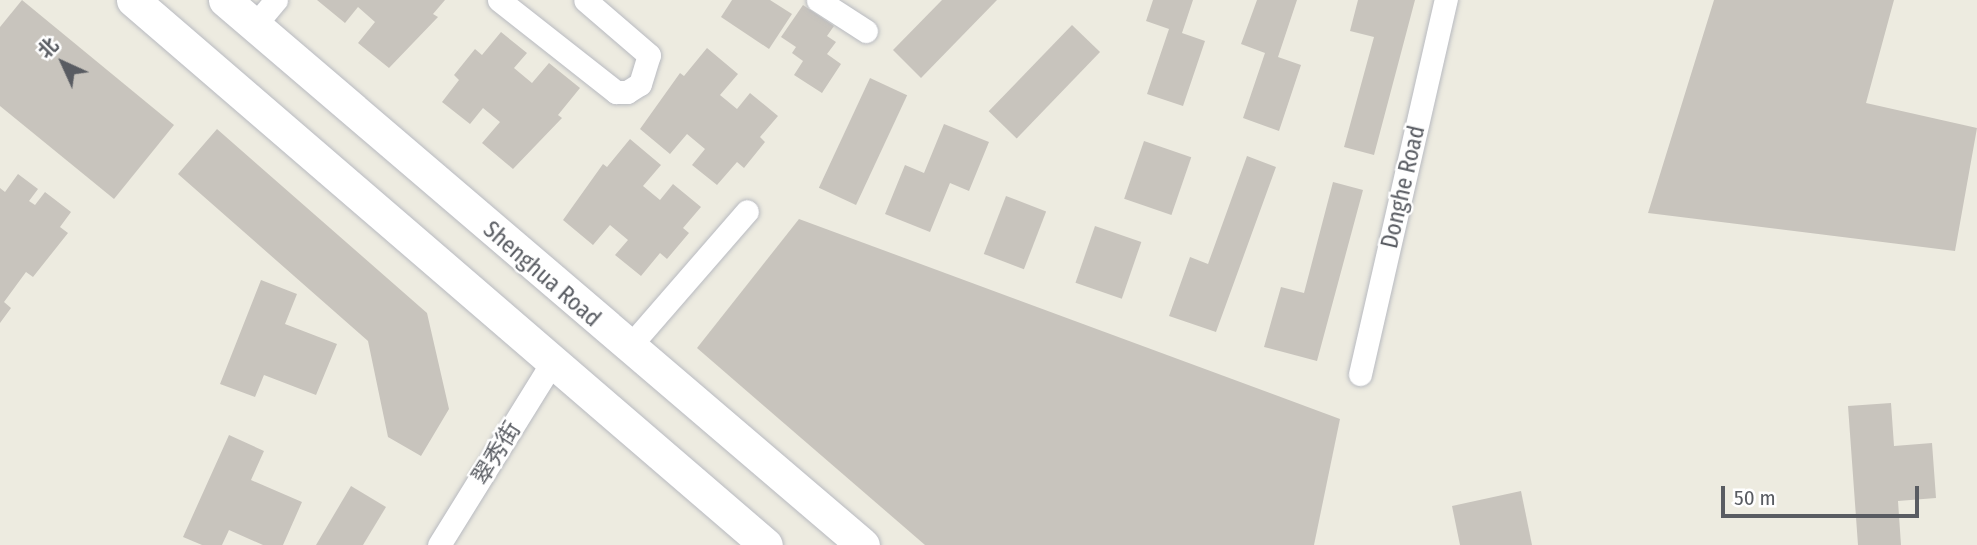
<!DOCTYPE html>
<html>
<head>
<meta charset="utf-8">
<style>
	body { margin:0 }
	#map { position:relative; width:1977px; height:545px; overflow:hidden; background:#edebe0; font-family:"Fira Sans Condensed","Noto Sans SC",sans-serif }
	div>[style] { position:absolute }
	.building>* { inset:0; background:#c8c4bd; transform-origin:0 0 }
	.roads { filter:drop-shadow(0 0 2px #b8bac0) drop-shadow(0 0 2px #b8bac0) }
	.street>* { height:23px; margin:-11.5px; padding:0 11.5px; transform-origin:11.5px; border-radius:11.5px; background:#fff }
	.secondary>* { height:33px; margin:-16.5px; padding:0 16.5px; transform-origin:16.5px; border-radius:16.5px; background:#fff }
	span { translate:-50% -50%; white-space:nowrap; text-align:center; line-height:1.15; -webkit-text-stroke:5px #fff; paint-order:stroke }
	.street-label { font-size:23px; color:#595c62 }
	.north { position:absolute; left:28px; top:28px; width:70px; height:70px; -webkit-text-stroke:5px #fff; paint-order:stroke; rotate:315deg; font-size:19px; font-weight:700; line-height:28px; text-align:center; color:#595c62 }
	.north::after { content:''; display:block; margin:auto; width:24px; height:32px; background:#595c62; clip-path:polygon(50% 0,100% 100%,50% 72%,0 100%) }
	.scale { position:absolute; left:1721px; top:486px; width:198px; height:32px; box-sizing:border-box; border:4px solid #595c62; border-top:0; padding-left:9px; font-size:21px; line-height:24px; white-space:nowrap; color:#595c62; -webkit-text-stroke:5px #fff; paint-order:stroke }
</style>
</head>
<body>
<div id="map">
	<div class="building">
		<div style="clip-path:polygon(22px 0,174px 125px,114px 199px,0 106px,0 27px)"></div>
		<div style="clip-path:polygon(317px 0,445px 0,433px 14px,438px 17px,389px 68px,358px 43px,375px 22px,358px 7px,345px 23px)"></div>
		<div style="clip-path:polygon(732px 0,770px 0,792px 14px,769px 49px,721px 17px)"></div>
		<div style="clip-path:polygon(942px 0,997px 0,921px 78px,893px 50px)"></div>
		<div style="clip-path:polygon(1153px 0,1193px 0,1182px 33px,1205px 41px,1183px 106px,1147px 94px,1169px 29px,1146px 21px)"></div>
		<div style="clip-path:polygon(1257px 0,1297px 0,1278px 57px,1301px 65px,1279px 131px,1243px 118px,1265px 53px,1241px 44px)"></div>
		<div style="clip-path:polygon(1358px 0,1415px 0,1374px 155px,1344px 147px,1374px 37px,1350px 31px)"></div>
		<div style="clip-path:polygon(1714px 0,1894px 0,1866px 103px,1977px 128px,1955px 251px,1648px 213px)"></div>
		<div style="clip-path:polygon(803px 5px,834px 26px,827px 36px,836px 42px,827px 54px,841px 64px,822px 93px,794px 75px,803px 61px,792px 53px,796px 47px,781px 37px)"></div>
		<div style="left:1072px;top:25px;width:39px;height:120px;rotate:44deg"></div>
		<div style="clip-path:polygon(501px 32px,527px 53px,514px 68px,532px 83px,549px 63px,580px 88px,558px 115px,562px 118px,513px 169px,482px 143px,500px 122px,483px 108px,470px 124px,442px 102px,459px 80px,454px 75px,475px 49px,482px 55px)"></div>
		<div style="clip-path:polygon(707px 48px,738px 74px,720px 95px,737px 109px,750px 93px,778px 116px,760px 137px,765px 142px,744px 168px,737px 162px,717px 185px,692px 165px,705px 149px,687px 134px,670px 154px,640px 129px,680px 73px,684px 76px)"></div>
		<div style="left:870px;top:78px;width:41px;height:121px;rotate:25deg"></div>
		<div style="clip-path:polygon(944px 124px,989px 142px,969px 191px,950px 183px,930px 232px,885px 214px,905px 165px,924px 173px)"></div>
		<div style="clip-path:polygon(217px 129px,427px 313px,449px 409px,421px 456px,388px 437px,368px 341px,178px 174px)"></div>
		<div style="clip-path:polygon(630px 139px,661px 165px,643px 186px,660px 200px,673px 184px,701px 207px,683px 228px,689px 233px,667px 259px,660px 253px,641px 276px,615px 255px,628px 240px,610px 225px,593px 245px,563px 220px,603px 164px,607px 167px)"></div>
		<div style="left:1144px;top:141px;width:50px;height:61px;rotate:19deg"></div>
		<div style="clip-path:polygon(1247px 156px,1276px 167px,1216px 332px,1169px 316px,1190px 257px,1208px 264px)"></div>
		<div style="clip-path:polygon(18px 174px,38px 189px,29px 201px,35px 205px,45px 192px,71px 212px,60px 227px,68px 233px,33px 277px,26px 272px,4px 302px,11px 308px,0 323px,0 188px,5px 192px)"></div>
		<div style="clip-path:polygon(1333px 182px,1363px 190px,1317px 361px,1264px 347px,1281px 287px,1304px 293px)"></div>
		<div style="left:1006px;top:196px;width:43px;height:62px;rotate:21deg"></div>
		<div style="clip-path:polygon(799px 219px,1340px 419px,1314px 545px,925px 545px,697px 348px)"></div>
		<div style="left:1095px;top:226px;width:49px;height:60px;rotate:19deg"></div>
		<div style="clip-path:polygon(261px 280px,297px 294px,285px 324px,337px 344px,316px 395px,264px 375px,255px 397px,220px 384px)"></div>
		<div style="clip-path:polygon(1891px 403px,1894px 446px,1932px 443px,1936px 498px,1898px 501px,1901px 545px,1858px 545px,1848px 406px)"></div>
		<div style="clip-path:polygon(229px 435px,264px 451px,251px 480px,302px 502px,283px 545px,263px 545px,229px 530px,222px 545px,202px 545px,183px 537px)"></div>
		<div style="clip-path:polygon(351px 486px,386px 507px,363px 545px,316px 545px)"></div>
		<div style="clip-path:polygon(1521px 491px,1532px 545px,1460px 545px,1452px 506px)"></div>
	</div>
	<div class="roads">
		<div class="street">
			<div style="left:499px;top:0;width:149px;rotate:38.2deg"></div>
			<div style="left:616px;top:92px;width:11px"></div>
			<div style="left:627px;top:92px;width:15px;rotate:-32deg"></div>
			<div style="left:640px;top:84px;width:30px;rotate:-73deg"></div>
			<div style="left:649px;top:55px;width:84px;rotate:-139.3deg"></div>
			<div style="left:818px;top:0;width:57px;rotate:32.9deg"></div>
			<div style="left:254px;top:26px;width:34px;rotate:-50deg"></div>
			<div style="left:628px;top:348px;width:181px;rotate:-49deg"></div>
			<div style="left:1360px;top:374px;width:384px;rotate:-77.1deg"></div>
			<div style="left:439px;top:545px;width:216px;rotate:-58.2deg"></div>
		</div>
		<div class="secondary">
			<div style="left:133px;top:0;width:835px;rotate:40.73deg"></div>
			<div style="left:225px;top:0;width:839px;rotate:40.51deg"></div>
		</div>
	</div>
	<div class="street-label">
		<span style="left:1403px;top:187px;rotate:-77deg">Donghe Road</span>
		<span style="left:542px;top:274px;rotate:41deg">Shenghua Road</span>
		<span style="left:496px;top:453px;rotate:-58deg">翠秀街</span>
	</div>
	<div class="north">北</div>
	<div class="scale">50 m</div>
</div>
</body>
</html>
